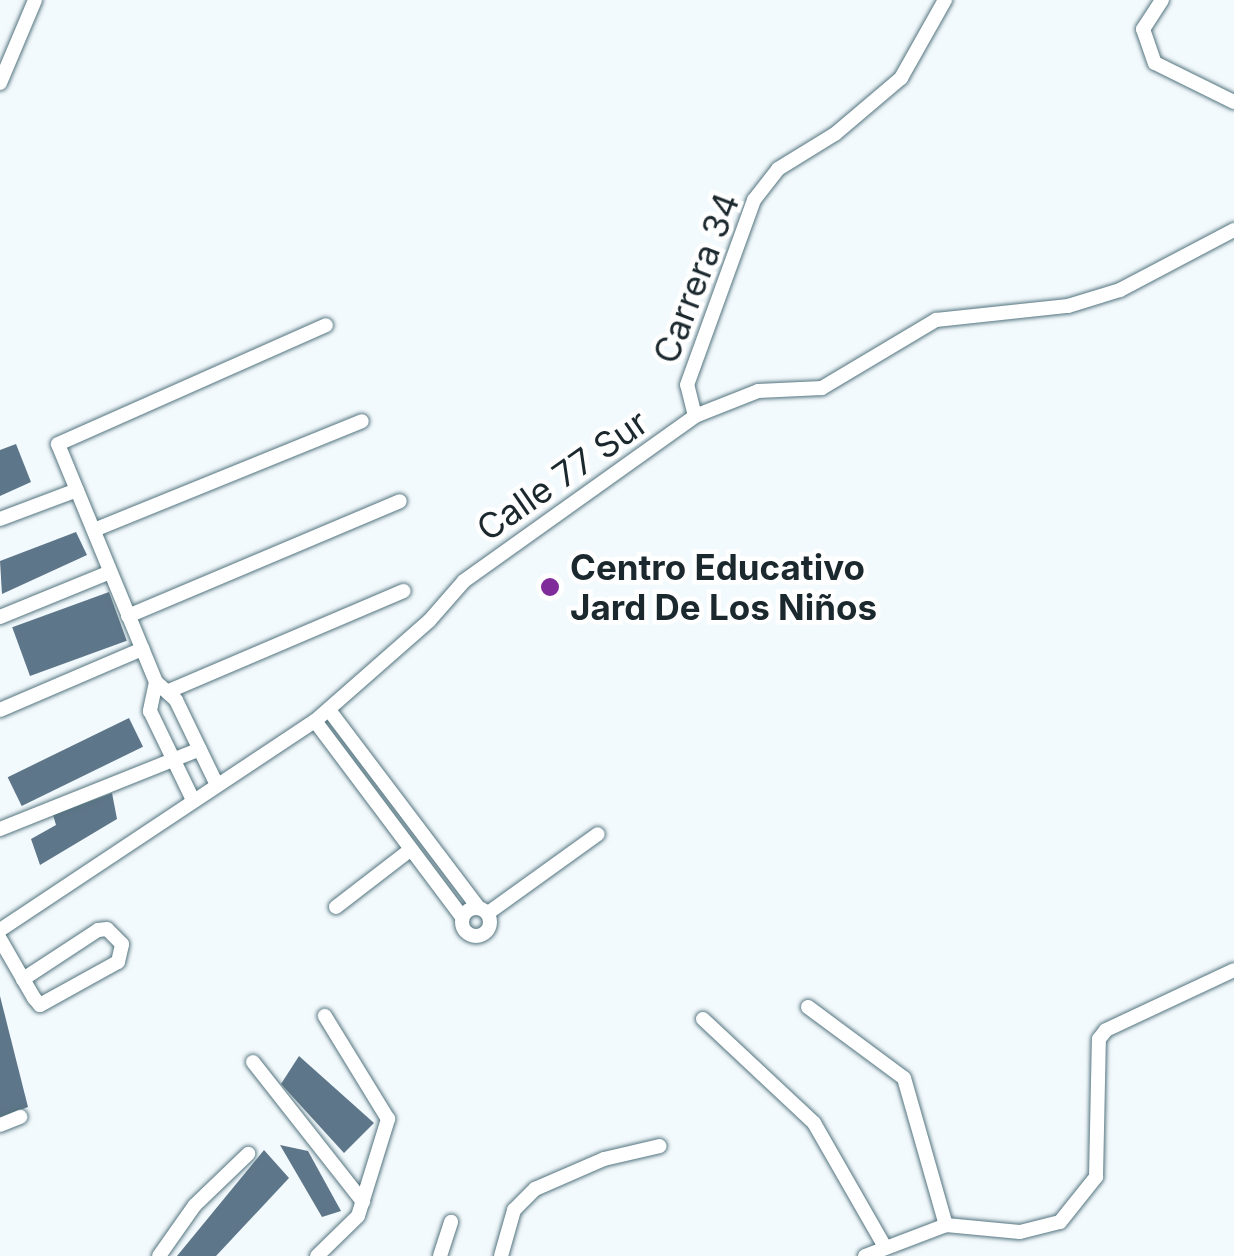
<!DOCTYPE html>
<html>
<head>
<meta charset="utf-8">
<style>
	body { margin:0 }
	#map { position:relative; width:1234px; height:1256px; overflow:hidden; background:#f3fafd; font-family:Inter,sans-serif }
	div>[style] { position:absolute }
	.building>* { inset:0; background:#5e7689; transform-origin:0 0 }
	.roads { filter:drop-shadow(0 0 2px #54747f) drop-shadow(0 0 2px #54747f) }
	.street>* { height:14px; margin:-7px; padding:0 7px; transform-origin:7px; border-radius:7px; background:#fff }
	.street>.ring { margin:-7px; padding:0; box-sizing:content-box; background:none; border:14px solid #fff; border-radius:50% }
	.dots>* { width:28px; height:28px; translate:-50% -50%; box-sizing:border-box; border:5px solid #fff; border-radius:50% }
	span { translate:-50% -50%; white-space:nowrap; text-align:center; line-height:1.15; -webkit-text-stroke:9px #fff; paint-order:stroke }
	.street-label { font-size:35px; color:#1b282d }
	.poi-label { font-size:35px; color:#1b282d; font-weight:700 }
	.left { translate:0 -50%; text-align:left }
</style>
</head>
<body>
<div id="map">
	<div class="building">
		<div style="clip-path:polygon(16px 444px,31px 482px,0 496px,0 450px)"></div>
		<div style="clip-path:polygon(76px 532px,87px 555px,2px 594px,0 561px)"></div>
		<div style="left:109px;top:592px;width:52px;height:103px;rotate:70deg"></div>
		<div style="left:129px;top:718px;width:32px;height:135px;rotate:64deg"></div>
		<div style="clip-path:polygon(112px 793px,117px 819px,40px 865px,31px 839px,56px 825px,53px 815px)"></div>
		<div style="clip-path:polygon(0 996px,28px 1107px,0 1118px)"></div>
		<div style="clip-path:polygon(299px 1056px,374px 1123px,344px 1153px,281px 1084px)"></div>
		<div style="clip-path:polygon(280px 1145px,308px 1151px,341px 1211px,322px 1217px)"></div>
		<div style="clip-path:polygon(264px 1150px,289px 1178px,216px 1256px,177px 1256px)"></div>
	</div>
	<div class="roads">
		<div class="street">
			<div style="left:1162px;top:0;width:35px;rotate:123deg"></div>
			<div style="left:1143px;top:29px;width:36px;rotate:71deg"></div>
			<div style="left:1155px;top:63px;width:88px;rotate:26.3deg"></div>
			<div style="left:0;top:83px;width:90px;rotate:-67.1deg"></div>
			<div style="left:695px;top:416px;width:32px;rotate:-104deg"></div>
			<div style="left:687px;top:385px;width:197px;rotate:-70.1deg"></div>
			<div style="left:754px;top:200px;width:39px;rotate:-52deg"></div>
			<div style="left:778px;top:169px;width:67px;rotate:-31.6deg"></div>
			<div style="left:835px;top:134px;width:87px;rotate:-40.3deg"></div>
			<div style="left:901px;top:78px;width:90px;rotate:-60.6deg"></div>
			<div style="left:0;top:519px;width:82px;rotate:-20.6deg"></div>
			<div style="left:94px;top:530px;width:289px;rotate:-22.1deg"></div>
			<div style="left:128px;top:616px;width:295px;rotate:-22.9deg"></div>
			<div style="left:0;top:617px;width:119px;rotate:-22.2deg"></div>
			<div style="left:156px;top:682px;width:30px;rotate:102deg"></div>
			<div style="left:150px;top:711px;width:99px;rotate:64.2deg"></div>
			<div style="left:169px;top:691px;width:255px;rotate:-23.1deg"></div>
			<div style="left:0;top:710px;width:155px;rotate:-23.2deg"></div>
			<div style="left:329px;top:710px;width:247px;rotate:52.9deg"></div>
			<div style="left:315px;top:721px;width:245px;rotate:53.1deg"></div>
			<div style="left:217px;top:785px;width:94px;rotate:-115.8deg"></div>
			<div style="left:176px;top:700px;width:27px;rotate:-138deg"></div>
			<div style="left:156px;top:682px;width:257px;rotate:-112.4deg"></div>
			<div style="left:58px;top:444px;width:293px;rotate:-23.9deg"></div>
			<div style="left:0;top:829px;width:215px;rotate:-21.8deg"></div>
			<div style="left:336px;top:907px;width:93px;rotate:-37.6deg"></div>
			<div class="ring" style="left:462px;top:908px;width:14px;height:14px"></div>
			<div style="left:488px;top:913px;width:135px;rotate:-35.7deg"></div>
			<div style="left:0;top:930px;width:378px;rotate:-33.6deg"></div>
			<div style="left:315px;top:721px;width:152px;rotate:-41.3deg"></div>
			<div style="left:429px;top:621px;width:53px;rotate:-48.8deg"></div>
			<div style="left:464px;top:581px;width:284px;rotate:-35.5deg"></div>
			<div style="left:695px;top:416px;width:68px;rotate:-21.6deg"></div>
			<div style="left:758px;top:391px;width:64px;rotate:-2.7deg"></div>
			<div style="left:822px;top:388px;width:133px;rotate:-30.8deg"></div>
			<div style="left:936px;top:320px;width:133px;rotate:-6.1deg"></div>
			<div style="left:1068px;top:306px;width:54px;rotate:-17.1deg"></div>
			<div style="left:1120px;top:290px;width:129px;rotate:-27.8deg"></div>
			<div style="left:0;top:939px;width:46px;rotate:60.1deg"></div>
			<div style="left:23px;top:979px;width:22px;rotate:60deg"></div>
			<div style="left:34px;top:998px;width:9px;rotate:49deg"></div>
			<div style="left:40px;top:1005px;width:89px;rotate:-28.9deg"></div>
			<div style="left:118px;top:962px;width:18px;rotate:-77deg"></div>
			<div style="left:122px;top:944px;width:21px;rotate:-135deg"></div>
			<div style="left:107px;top:929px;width:9px;rotate:174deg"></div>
			<div style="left:98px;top:930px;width:90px;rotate:146.8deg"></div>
			<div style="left:808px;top:1007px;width:119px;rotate:36.5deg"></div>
			<div style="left:904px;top:1078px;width:153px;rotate:74.1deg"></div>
			<div style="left:703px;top:1019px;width:152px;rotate:43.1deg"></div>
			<div style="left:814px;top:1123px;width:141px;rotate:60.2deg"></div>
			<div style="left:253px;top:1062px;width:178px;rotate:51.8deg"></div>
			<div style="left:0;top:1125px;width:22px;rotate:-22deg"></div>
			<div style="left:159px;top:1256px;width:62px;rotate:-54.8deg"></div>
			<div style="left:195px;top:1205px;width:74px;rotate:-43.9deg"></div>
			<div style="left:317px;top:1256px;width:57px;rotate:-44.3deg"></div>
			<div style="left:358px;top:1216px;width:102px;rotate:-72.8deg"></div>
			<div style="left:388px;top:1119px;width:121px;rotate:-121.5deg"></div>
			<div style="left:440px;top:1256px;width:36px;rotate:-72deg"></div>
			<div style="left:501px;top:1256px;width:48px;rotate:-74.2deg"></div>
			<div style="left:514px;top:1210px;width:30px;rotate:-45deg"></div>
			<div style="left:535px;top:1189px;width:75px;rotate:-23.5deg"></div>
			<div style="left:604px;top:1159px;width:57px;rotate:-13.1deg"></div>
			<div style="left:865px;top:1256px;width:87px;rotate:-20.9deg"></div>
			<div style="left:946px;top:1225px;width:74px;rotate:5.4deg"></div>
			<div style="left:1020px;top:1232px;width:41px;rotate:-14deg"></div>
			<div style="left:1060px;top:1222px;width:58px;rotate:-51.3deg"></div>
			<div style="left:1096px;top:1177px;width:138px;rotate:-88.8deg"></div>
			<div style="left:1099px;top:1039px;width:11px;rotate:-52deg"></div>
			<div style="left:1106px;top:1030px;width:141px;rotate:-25.1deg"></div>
		</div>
	</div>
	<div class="dots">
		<div style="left:550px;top:587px;background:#7f2b9a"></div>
	</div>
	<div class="street-label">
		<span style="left:696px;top:278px;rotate:-69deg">Carrera 34</span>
		<span style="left:562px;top:475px;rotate:-35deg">Calle 77 Sur</span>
	</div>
	<div class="poi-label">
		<span class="left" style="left:570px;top:587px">Centro Educativo<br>Jard De Los Niños</span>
	</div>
</div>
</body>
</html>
